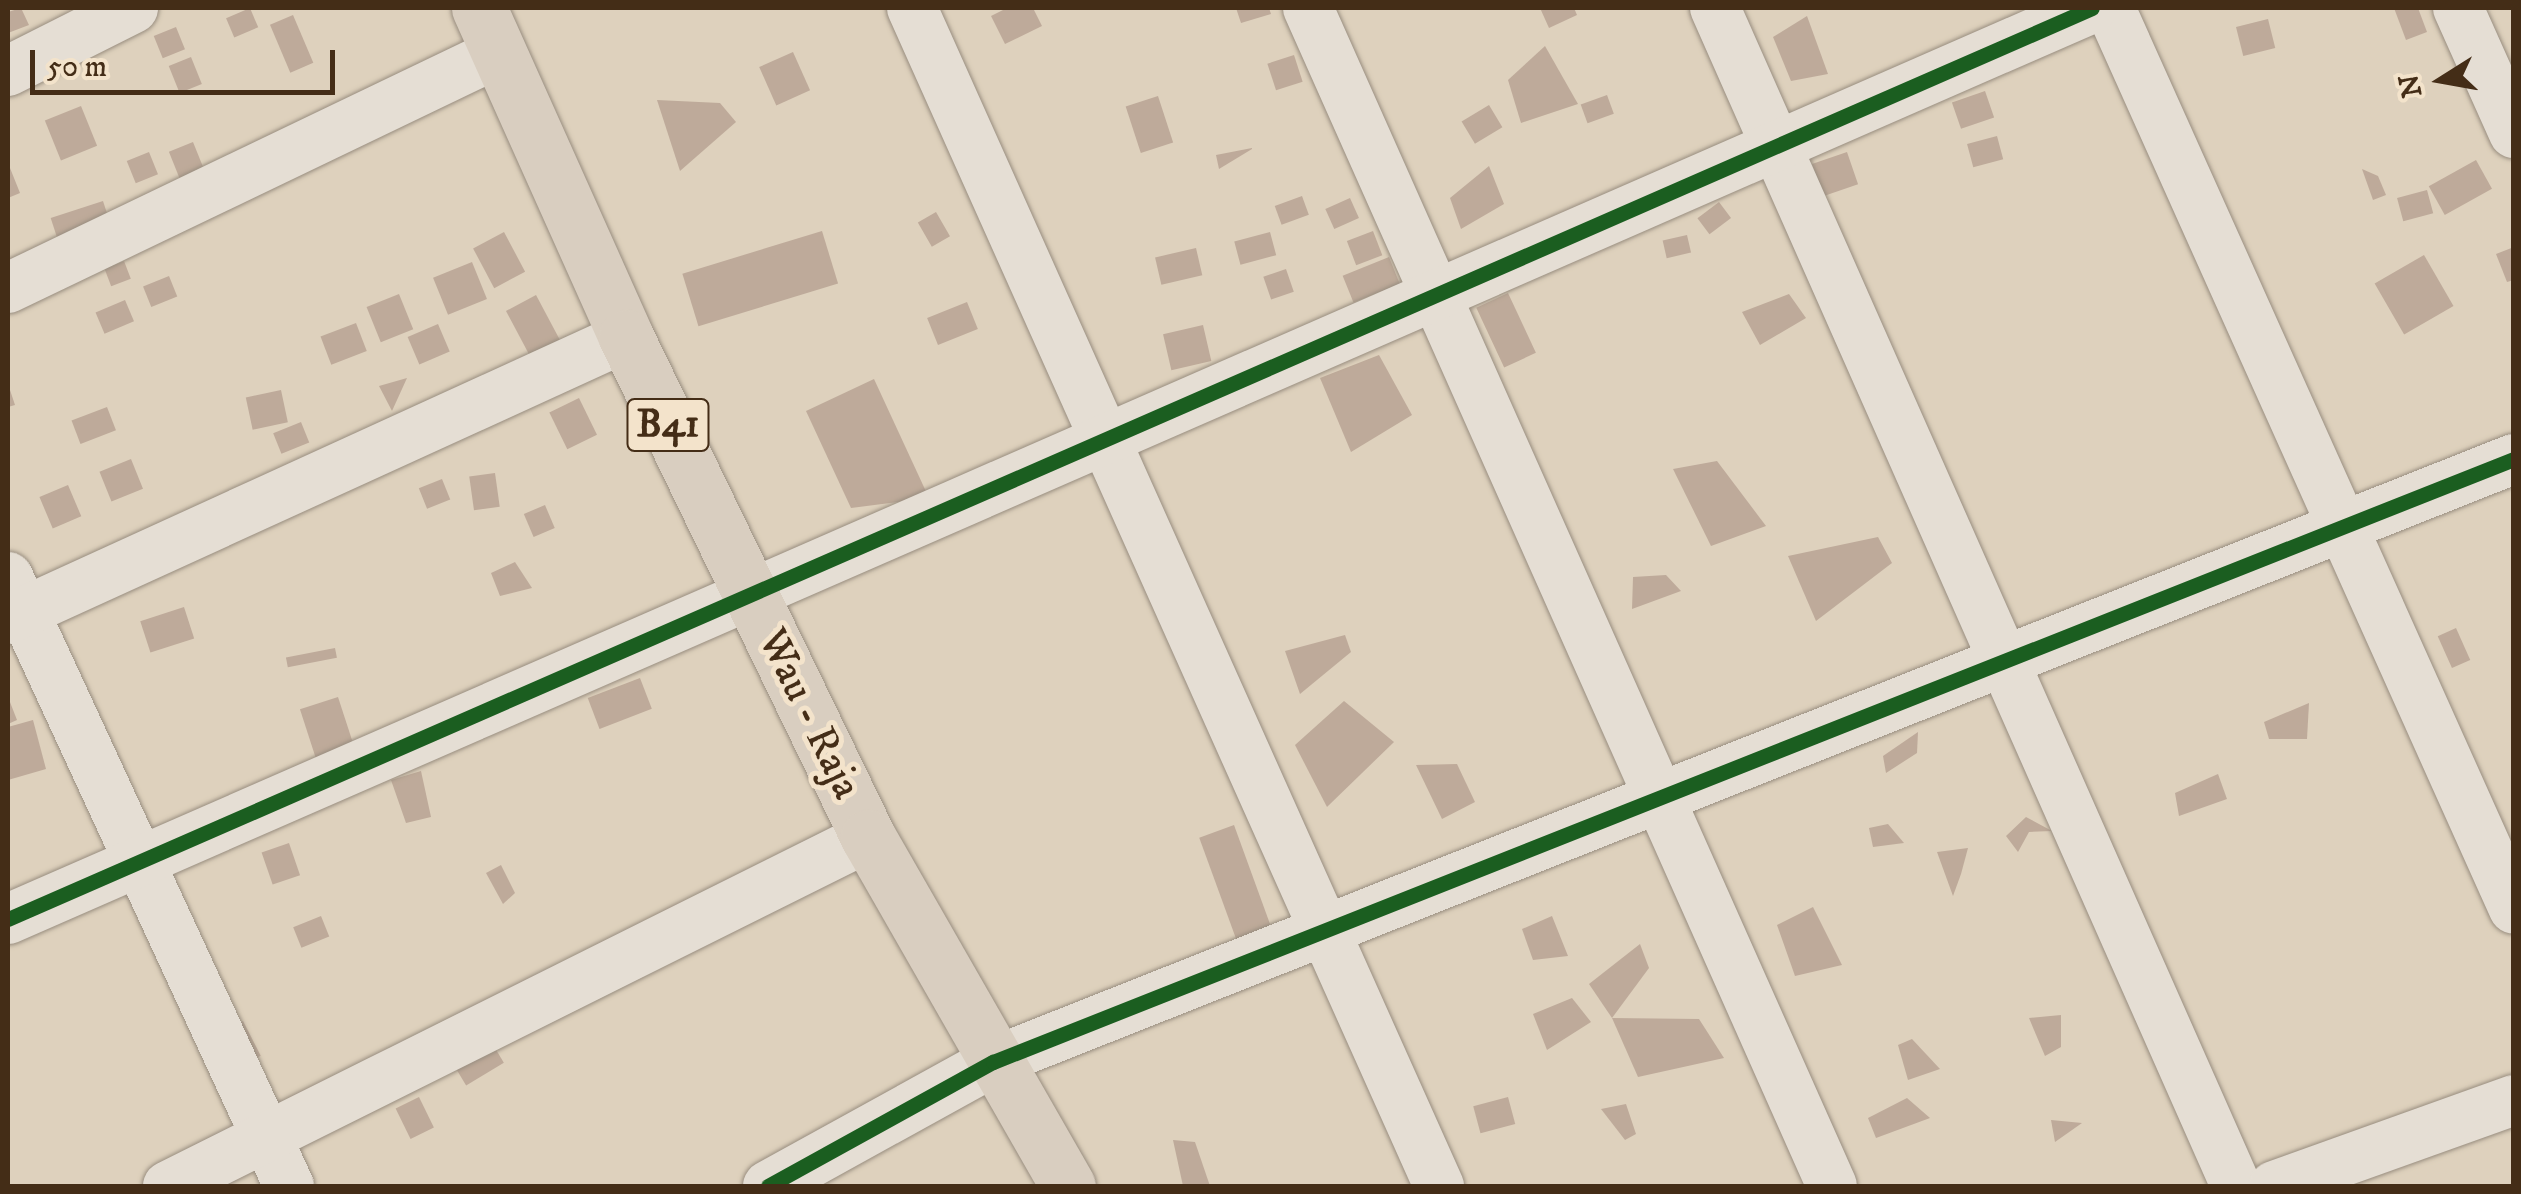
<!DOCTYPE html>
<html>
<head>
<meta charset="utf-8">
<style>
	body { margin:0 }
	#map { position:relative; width:2521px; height:1194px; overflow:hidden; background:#ded1bd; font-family:"IM FELL DW Pica",serif }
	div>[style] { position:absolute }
	.building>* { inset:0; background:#beaa9a; transform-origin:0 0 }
	.roads { filter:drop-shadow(0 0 2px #988d7f) drop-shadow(0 0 2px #988d7f) }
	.minor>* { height:50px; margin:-25px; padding:0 25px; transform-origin:25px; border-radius:25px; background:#e5ded4 }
	.major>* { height:55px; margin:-27.5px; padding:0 27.5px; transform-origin:27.5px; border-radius:27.5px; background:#d9cec0 }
	.cycleway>* { height:15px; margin:-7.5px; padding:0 7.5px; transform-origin:7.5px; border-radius:7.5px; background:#1b5e20 }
	span { translate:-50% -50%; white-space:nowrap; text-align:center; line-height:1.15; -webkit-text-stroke:10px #f3e3cb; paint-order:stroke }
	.shield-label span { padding:2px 8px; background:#f3e3cb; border:2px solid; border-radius:8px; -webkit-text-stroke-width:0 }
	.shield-label { font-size:40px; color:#442d17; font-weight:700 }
	.street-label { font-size:42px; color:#442d17 }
	.frame { position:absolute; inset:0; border:10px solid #442d17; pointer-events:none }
	.north { position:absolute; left:2391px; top:30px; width:100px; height:100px; -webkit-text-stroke:8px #f3e3cb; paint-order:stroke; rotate:259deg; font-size:28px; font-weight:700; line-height:40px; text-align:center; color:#442d17 }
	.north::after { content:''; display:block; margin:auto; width:35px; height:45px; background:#442d17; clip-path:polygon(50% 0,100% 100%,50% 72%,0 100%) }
	.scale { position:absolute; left:30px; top:50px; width:305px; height:45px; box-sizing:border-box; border:5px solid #442d17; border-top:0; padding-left:12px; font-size:30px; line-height:35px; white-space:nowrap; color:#442d17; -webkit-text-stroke:8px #f3e3cb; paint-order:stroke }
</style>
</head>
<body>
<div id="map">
	<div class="building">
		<div style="clip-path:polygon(21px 8px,29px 25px,8px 33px,8px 12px)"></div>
		<div style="left:250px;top:8px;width:21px;height:26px;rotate:67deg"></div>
		<div style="clip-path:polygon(1007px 8px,1033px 8px,1042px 26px,1005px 44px,991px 16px)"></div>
		<div style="clip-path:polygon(1236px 8px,1269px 8px,1271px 14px,1241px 23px)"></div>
		<div style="clip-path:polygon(1540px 8px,1574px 8px,1577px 15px,1549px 28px)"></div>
		<div style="clip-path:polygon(2394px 8px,2418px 8px,2427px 32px,2406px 40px)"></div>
		<div style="left:293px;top:15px;width:52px;height:25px;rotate:67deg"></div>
		<div style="clip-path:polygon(1807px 16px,1828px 74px,1791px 81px,1773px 37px)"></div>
		<div style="left:2268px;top:19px;width:30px;height:33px;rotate:76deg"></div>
		<div style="left:176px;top:27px;width:24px;height:24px;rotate:68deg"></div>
		<div style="clip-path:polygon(1545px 46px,1578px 104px,1521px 123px,1508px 80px)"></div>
		<div style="left:793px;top:52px;width:42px;height:37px;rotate:66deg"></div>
		<div style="left:1294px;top:55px;width:28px;height:28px;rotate:72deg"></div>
		<div style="left:191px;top:57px;width:29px;height:24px;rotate:68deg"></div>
		<div style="left:1985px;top:91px;width:28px;height:35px;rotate:71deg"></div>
		<div style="left:1607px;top:95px;width:20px;height:28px;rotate:70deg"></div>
		<div style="left:1158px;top:96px;width:49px;height:34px;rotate:72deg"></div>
		<div style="clip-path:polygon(657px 100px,720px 103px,736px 122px,680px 171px)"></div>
		<div style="left:1489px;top:105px;width:26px;height:32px;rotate:59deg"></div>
		<div style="left:81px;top:106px;width:43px;height:39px;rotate:68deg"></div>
		<div style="left:1997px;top:136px;width:24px;height:31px;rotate:75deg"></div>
		<div style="left:193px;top:142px;width:29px;height:26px;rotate:68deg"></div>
		<div style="clip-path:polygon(1252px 148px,1252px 149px,1219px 169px,1216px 155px)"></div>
		<div style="left:149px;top:152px;width:24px;height:24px;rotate:68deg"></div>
		<div style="left:1847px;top:152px;width:34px;height:37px;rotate:71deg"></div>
		<div style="left:2476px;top:160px;width:33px;height:54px;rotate:61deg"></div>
		<div style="clip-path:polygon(8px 163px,20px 193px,8px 198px)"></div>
		<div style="clip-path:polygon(1489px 166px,1504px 204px,1461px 229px,1450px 198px)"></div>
		<div style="clip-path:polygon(2362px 169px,2378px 176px,2386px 195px,2373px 200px)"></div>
		<div style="left:2427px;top:190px;width:24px;height:31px;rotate:75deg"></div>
		<div style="left:1302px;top:196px;width:20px;height:29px;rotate:70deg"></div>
		<div style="left:1350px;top:198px;width:22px;height:27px;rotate:66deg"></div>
		<div style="left:103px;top:201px;width:29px;height:55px;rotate:72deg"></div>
		<div style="left:1719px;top:202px;width:20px;height:27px;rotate:53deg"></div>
		<div style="left:936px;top:212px;width:28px;height:21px;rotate:60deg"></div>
		<div style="left:822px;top:231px;width:55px;height:146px;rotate:73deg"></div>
		<div style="left:1373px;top:231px;width:26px;height:28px;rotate:69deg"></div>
		<div style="left:504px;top:232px;width:45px;height:35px;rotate:62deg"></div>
		<div style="left:1270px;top:232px;width:24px;height:37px;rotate:75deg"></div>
		<div style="left:1687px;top:235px;width:18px;height:25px;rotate:77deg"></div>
		<div style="clip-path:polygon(2514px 247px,2514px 280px,2507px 282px,2496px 254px)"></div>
		<div style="left:1196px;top:248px;width:28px;height:42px;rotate:77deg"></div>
		<div style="left:2424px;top:255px;width:59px;height:57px;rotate:60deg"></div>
		<div style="left:1389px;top:257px;width:29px;height:50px;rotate:68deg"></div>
		<div style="left:124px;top:261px;width:19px;height:21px;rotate:69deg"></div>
		<div style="left:472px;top:262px;width:40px;height:42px;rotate:68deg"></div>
		<div style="left:1286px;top:269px;width:24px;height:24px;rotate:71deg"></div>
		<div style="left:169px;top:276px;width:22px;height:28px;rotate:68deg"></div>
		<div style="left:1508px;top:293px;width:66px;height:35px;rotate:65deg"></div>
		<div style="left:399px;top:294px;width:38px;height:35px;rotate:68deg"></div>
		<div style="clip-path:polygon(1789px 294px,1806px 318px,1760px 345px,1742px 312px)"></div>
		<div style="left:536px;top:295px;width:51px;height:34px;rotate:62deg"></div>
		<div style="left:125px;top:300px;width:23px;height:32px;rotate:67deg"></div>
		<div style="left:967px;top:302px;width:29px;height:43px;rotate:68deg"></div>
		<div style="left:356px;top:323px;width:30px;height:38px;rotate:69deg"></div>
		<div style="left:438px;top:324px;width:30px;height:33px;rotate:67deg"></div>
		<div style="left:1203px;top:325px;width:37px;height:41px;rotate:77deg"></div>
		<div style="clip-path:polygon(1379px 355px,1412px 415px,1351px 452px,1320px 378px)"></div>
		<div style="clip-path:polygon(407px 378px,392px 411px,379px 386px)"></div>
		<div style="clip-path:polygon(874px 379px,929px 498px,851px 508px,806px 411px)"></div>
		<div style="clip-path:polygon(8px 384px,15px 405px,8px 407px)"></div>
		<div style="left:281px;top:390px;width:33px;height:36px;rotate:78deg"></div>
		<div style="left:579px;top:398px;width:41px;height:33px;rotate:64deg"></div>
		<div style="left:107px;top:407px;width:25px;height:38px;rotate:69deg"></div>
		<div style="left:301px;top:422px;width:22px;height:30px;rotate:68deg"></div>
		<div style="left:131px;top:459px;width:32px;height:34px;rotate:68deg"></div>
		<div style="clip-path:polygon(1717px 461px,1766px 526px,1711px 546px,1673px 469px)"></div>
		<div style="left:495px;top:473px;width:34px;height:26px;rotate:82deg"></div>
		<div style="left:442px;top:479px;width:22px;height:25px;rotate:68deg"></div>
		<div style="left:68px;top:485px;width:34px;height:31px;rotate:67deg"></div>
		<div style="left:545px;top:505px;width:25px;height:23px;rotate:67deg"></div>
		<div style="clip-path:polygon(1878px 537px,1892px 563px,1816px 621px,1788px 556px)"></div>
		<div style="clip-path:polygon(515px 562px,532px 588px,500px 596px,491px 573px)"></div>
		<div style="clip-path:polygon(1666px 575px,1681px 591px,1632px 609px,1633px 577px)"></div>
		<div style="left:184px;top:607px;width:33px;height:46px;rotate:72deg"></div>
		<div style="left:2456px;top:628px;width:35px;height:20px;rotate:66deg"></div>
		<div style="clip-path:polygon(1345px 635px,1351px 652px,1300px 694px,1285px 651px)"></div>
		<div style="left:335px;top:648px;width:10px;height:50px;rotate:79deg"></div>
		<div style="left:640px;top:678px;width:33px;height:56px;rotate:69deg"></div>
		<div style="clip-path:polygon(8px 697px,17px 720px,8px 724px)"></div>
		<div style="left:338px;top:697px;width:54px;height:40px;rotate:72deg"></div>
		<div style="clip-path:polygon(1344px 701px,1394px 742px,1327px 807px,1295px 745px)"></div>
		<div style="clip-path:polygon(2309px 703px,2307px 739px,2269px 739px,2264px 722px)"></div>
		<div style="clip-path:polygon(33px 720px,46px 769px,8px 780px,8px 727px)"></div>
		<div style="clip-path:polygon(1918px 732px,1917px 753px,1886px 773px,1883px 756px)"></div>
		<div style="clip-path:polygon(1457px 764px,1475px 802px,1442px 819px,1416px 765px)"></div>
		<div style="clip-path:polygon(421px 771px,431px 817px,406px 823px,391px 780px)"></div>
		<div style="clip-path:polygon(2218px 774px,2227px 799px,2179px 816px,2175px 793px)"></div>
		<div style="clip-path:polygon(2026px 817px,2052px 831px,2029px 832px,2018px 852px,2006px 836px)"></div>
		<div style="clip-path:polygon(1888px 824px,1904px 843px,1873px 847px,1869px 828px)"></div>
		<div style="left:1234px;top:825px;width:109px;height:37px;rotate:70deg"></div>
		<div style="left:289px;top:843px;width:34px;height:29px;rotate:71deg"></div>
		<div style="clip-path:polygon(1968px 848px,1961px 874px,1953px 896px,1937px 852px)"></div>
		<div style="clip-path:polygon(501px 865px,515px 893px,503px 904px,486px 873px)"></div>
		<div style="clip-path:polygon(1813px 907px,1842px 965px,1795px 976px,1777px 925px)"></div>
		<div style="left:321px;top:916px;width:22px;height:30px;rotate:68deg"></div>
		<div style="clip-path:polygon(1552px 916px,1568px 956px,1533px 960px,1522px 929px)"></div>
		<div style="clip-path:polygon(1640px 944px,1649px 968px,1612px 1018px,1589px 984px)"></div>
		<div style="clip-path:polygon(1572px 998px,1591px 1022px,1547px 1050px,1533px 1014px)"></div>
		<div style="clip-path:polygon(2061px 1015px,2061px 1047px,2045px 1056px,2029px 1018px)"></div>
		<div style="clip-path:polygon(1612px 1018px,1699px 1019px,1724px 1058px,1638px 1077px)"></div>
		<div style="left:243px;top:1021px;width:39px;height:16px;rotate:63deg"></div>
		<div style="clip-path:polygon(1912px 1039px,1940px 1069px,1908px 1080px,1898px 1045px)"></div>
		<div style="left:492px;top:1043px;width:23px;height:44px;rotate:59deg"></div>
		<div style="left:419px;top:1097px;width:34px;height:26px;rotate:64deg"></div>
		<div style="left:1508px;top:1097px;width:28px;height:36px;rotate:75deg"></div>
		<div style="clip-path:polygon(1907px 1098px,1930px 1118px,1876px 1138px,1868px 1118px)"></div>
		<div style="clip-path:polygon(1626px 1104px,1636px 1134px,1625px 1140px,1601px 1109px)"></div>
		<div style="clip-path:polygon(2051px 1120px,2082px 1123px,2055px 1142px)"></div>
		<div style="clip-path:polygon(1173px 1140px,1195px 1142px,1210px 1186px,1183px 1186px)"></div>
	</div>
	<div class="roads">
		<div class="minor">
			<div style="left:912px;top:8px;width:1291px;rotate:65.9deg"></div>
			<div style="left:1308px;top:8px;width:1289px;rotate:66.02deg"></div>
			<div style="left:1715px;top:8px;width:1288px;rotate:66.14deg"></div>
			<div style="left:2110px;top:8px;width:987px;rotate:65.85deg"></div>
			<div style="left:2458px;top:8px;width:137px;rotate:65.9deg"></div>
			<div style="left:8px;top:71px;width:140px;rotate:-26.7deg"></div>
			<div style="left:8px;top:288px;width:546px;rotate:-25.63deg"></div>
			<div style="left:8px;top:577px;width:671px;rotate:65.23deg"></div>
			<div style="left:8px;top:619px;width:679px;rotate:-24.53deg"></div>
			<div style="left:8px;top:919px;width:2274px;rotate:-23.61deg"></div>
			<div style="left:168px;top:1186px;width:782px;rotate:-26.5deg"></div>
			<div style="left:768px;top:1186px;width:257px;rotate:-28.9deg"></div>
			<div style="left:993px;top:1062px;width:1636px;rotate:-21.63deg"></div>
			<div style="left:2274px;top:1186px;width:255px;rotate:-19.7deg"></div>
		</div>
		<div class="major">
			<div style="left:479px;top:8px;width:360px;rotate:65.9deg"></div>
			<div style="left:626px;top:337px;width:555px;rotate:64.17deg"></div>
			<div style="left:868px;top:837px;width:402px;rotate:60.2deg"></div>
		</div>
	</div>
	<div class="cycleway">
		<div style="left:8px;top:919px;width:2274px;rotate:-23.61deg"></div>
		<div style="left:768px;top:1186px;width:257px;rotate:-28.9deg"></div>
		<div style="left:993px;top:1062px;width:1636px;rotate:-21.63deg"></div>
	</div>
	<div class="shield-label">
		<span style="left:668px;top:425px">B41</span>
	</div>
	<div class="street-label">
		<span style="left:809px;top:714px;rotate:64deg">Wau - Raja</span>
	</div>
	<div class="frame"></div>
	<div class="north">N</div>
	<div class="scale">50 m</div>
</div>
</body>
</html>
